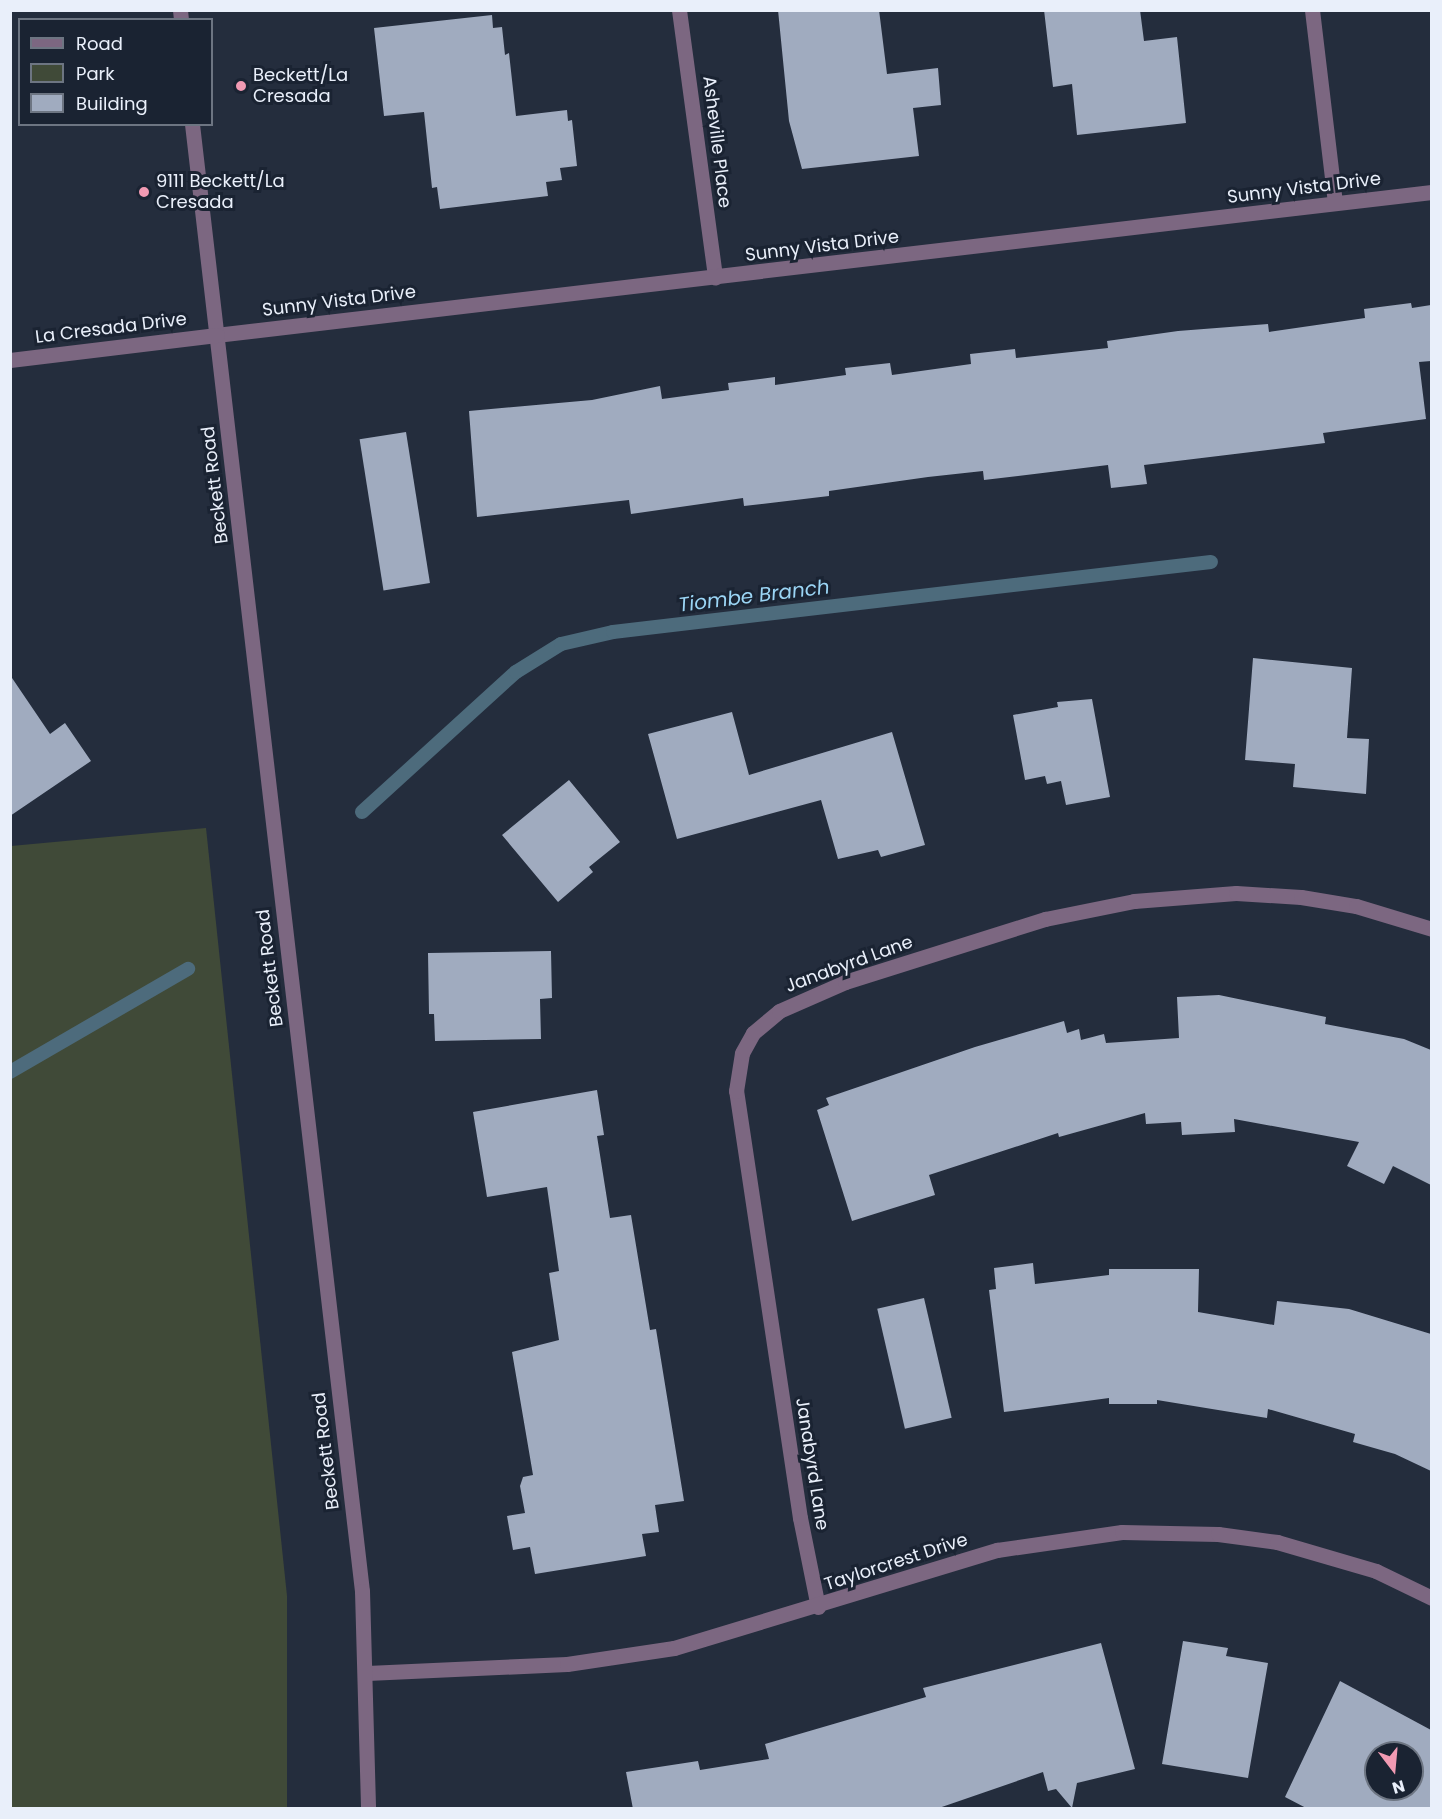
<!DOCTYPE html>
<html>
<head>
<meta charset="utf-8">
<style>
	body { margin:0 }
	#map { position:relative; width:1442px; height:1819px; overflow:hidden; background:#242d3d; font-family:Poppins,sans-serif }
	div>[style] { position:absolute }
	.green>* { inset:0; background:#404a38 }
	.stream>* { height:14px; margin:-7px; padding:0 7px; transform-origin:7px; border-radius:7px; background:#4d6b7c }
	.building>* { inset:0; background:#a0abbf; transform-origin:0 0 }
	.minor>* { height:15px; margin:-7.5px; padding:0 7.5px; transform-origin:7.5px; border-radius:7.5px; background:#7c6781 }
	.tertiary>* { height:15px; margin:-7.5px; padding:0 7.5px; transform-origin:7.5px; border-radius:7.5px; background:#7c6781 }
	.dots>* { width:16px; height:16px; translate:-50% -50%; box-sizing:border-box; border:3px solid #1a2332; border-radius:50% }
	span { translate:-50% -50%; white-space:nowrap; text-align:center; line-height:1.15; -webkit-text-stroke:6px #1a2332; paint-order:stroke }
	.poi-label { font-size:18px; color:#e9effa }
	.left { translate:0 -50%; text-align:left }
	.street-label { font-size:18px; color:#e9effa }
	.water-label { font-size:20px; color:#9bd5f5; font-style:italic }
	.frame { position:absolute; inset:0; border:12px solid #e9effa; pointer-events:none }
	.legend { position:absolute; left:18px; top:18px; width:195px; height:108px; box-sizing:border-box; background:#1a2332; border:2px solid #6d7582; margin:0; padding:8px 10px; list-style:none; font-size:18px; color:#e9effa }
	.legend li { display:flex; align-items:center; gap:12px; height:30px }
	.legend b { width:30px; border:2px solid #6d7582 }
	.north { position:absolute; left:1364px; top:1741px; width:60px; height:60px; box-sizing:border-box; background:#1a2332; border:2px solid #6d7582; border-radius:50%; rotate:164deg; font-size:16px; font-weight:700; line-height:24px; text-align:center; color:#e9effa }
	.north::after { content:''; display:block; margin:auto; width:21px; height:27px; background:#f19ab3; clip-path:polygon(50% 0,100% 100%,50% 72%,0 100%) }
</style>
</head>
<body>
<div id="map">
	<div class="green">
		<div style="clip-path:polygon(206px 828px,287px 1596px,287px 1808px,11px 1808px,11px 846px)"></div>
	</div>
	<div class="stream">
		<div style="left:362px;top:812px;width:208px;rotate:-42.3deg"></div>
		<div style="left:516px;top:672px;width:53px;rotate:-31.9deg"></div>
		<div style="left:561px;top:644px;width:53px;rotate:-13deg"></div>
		<div style="left:613px;top:632px;width:602px;rotate:-6.68deg"></div>
		<div style="left:10px;top:1072px;width:206px;rotate:-30.1deg"></div>
	</div>
	<div class="building">
		<div style="clip-path:polygon(778px 10px,879px 10px,887px 74px,938px 68px,941px 105px,913px 108px,919px 156px,802px 169px,789px 121px)"></div>
		<div style="clip-path:polygon(1044px 10px,1140px 10px,1144px 41px,1177px 37px,1186px 123px,1077px 135px,1072px 84px,1053px 87px)"></div>
		<div style="clip-path:polygon(492px 15px,493px 28px,502px 27px,505px 55px,509px 53px,516px 116px,567px 110px,568px 121px,572px 120px,577px 166px,560px 168px,562px 180px,546px 182px,548px 196px,440px 209px,437px 187px,432px 188px,424px 112px,384px 116px,374px 28px)"></div>
		<div style="clip-path:polygon(1411px 303px,1412px 308px,1431px 305px,1431px 361px,1419px 362px,1426px 419px,1323px 433px,1325px 443px,1144px 465px,1147px 484px,1111px 488px,1108px 465px,984px 480px,983px 471px,928px 477px,829px 491px,829px 496px,744px 506px,743px 498px,631px 514px,629px 500px,477px 517px,469px 411px,592px 400px,660px 386px,662px 399px,729px 390px,728px 383px,775px 377px,775px 385px,846px 375px,845px 368px,890px 363px,892px 375px,971px 364px,970px 354px,1015px 349px,1016px 358px,1108px 348px,1107px 341px,1178px 331px,1268px 324px,1269px 332px,1365px 318px,1364px 309px)"></div>
		<div style="left:406px;top:432px;width:153px;height:47px;rotate:81deg"></div>
		<div style="clip-path:polygon(1253px 658px,1352px 668px,1347px 738px,1369px 739px,1366px 794px,1293px 787px,1295px 764px,1245px 760px)"></div>
		<div style="clip-path:polygon(10px 675px,50px 734px,65px 723px,91px 761px,10px 816px)"></div>
		<div style="clip-path:polygon(1092px 699px,1110px 797px,1066px 805px,1061px 781px,1047px 784px,1045px 776px,1025px 780px,1013px 715px,1058px 707px,1057px 702px)"></div>
		<div style="clip-path:polygon(732px 712px,749px 775px,892px 732px,925px 845px,881px 857px,878px 850px,838px 859px,821px 800px,677px 839px,648px 734px)"></div>
		<div style="clip-path:polygon(569px 780px,620px 842px,589px 867px,593px 872px,558px 902px,502px 835px)"></div>
		<div style="clip-path:polygon(551px 951px,552px 998px,540px 999px,541px 1039px,435px 1041px,434px 1014px,429px 1014px,428px 953px)"></div>
		<div style="clip-path:polygon(1219px 995px,1326px 1017px,1325px 1024px,1404px 1039px,1431px 1050px,1431px 1185px,1393px 1166px,1384px 1184px,1347px 1166px,1359px 1142px,1234px 1119px,1235px 1132px,1182px 1135px,1181px 1122px,1146px 1124px,1145px 1113px,1059px 1137px,1058px 1133px,929px 1175px,935px 1195px,852px 1221px,817px 1110px,829px 1105px,826px 1098px,975px 1047px,1064px 1021px,1067px 1033px,1079px 1029px,1081px 1040px,1104px 1034px,1106px 1043px,1179px 1038px,1177px 997px)"></div>
		<div style="clip-path:polygon(597px 1090px,604px 1135px,597px 1136px,610px 1218px,631px 1215px,650px 1330px,656px 1329px,684px 1501px,655px 1505px,659px 1532px,642px 1534px,646px 1556px,535px 1574px,530px 1547px,513px 1550px,507px 1516px,525px 1513px,520px 1486px,523px 1477px,533px 1475px,512px 1352px,559px 1340px,549px 1273px,559px 1271px,547px 1187px,487px 1197px,473px 1112px)"></div>
		<div style="clip-path:polygon(1033px 1263px,1035px 1284px,1109px 1275px,1109px 1269px,1199px 1269px,1198px 1312px,1274px 1325px,1277px 1301px,1349px 1309px,1431px 1334px,1431px 1471px,1395px 1454px,1353px 1442px,1355px 1434px,1268px 1409px,1267px 1418px,1157px 1400px,1157px 1404px,1109px 1404px,1109px 1398px,1004px 1412px,989px 1290px,996px 1289px,994px 1268px)"></div>
		<div style="left:924px;top:1298px;width:123px;height:48px;rotate:77deg"></div>
		<div style="clip-path:polygon(1183px 1641px,1228px 1648px,1226px 1656px,1268px 1663px,1248px 1778px,1162px 1764px)"></div>
		<div style="clip-path:polygon(1101px 1643px,1135px 1769px,1077px 1783px,1072px 1808px,1056px 1789px,1048px 1791px,1043px 1772px,936px 1809px,633px 1809px,626px 1772px,698px 1761px,700px 1770px,769px 1759px,765px 1744px,926px 1697px,923px 1688px)"></div>
		<div style="clip-path:polygon(evenodd,1340px 1681px,1431px 1730px,1431px 1809px,1308px 1809px,1285px 1797px,1340px 1681px,1376px 1753px,1412px 1753px,1412px 1789px,1376px 1789px,1376px 1753px)"></div>
	</div>
	<div class="minor">
		<div style="left:679px;top:10px;width:270px;rotate:82.3deg"></div>
		<div style="left:1312px;top:10px;width:194px;rotate:83.2deg"></div>
		<div style="left:216px;top:335px;width:1224px;rotate:-6.71deg"></div>
		<div style="left:818px;top:1607px;width:91px;rotate:-101.4deg"></div>
		<div style="left:800px;top:1518px;width:432px;rotate:-98.5deg"></div>
		<div style="left:736px;top:1091px;width:38px;rotate:-81deg"></div>
		<div style="left:742px;top:1053px;width:23px;rotate:-61deg"></div>
		<div style="left:753px;top:1033px;width:34px;rotate:-40deg"></div>
		<div style="left:779px;top:1011px;width:72px;rotate:-23.7deg"></div>
		<div style="left:845px;top:982px;width:210px;rotate:-17.5deg"></div>
		<div style="left:1045px;top:919px;width:91px;rotate:-11.4deg"></div>
		<div style="left:1134px;top:901px;width:102px;rotate:-4.5deg"></div>
		<div style="left:1236px;top:893px;width:65px;rotate:3.5deg"></div>
		<div style="left:1301px;top:897px;width:56px;rotate:9.3deg"></div>
		<div style="left:1356px;top:906px;width:79px;rotate:16.8deg"></div>
		<div style="left:367px;top:1673px;width:200px;rotate:-2.6deg"></div>
		<div style="left:567px;top:1664px;width:108px;rotate:-8.5deg"></div>
		<div style="left:674px;top:1648px;width:338px;rotate:-16.9deg"></div>
		<div style="left:997px;top:1550px;width:126px;rotate:-8.2deg"></div>
		<div style="left:1122px;top:1532px;width:96px;rotate:1.2deg"></div>
		<div style="left:1218px;top:1534px;width:60px;rotate:7.7deg"></div>
		<div style="left:1277px;top:1542px;width:103px;rotate:16.3deg"></div>
		<div style="left:1376px;top:1571px;width:62px;rotate:25.7deg"></div>
	</div>
	<div class="tertiary">
		<div style="left:180px;top:10px;width:10px;rotate:84deg"></div>
		<div style="left:192px;top:124px;width:1477px;rotate:83.39deg"></div>
		<div style="left:362px;top:1591px;width:217px;rotate:88.4deg"></div>
		<div style="left:10px;top:360px;width:208px;rotate:-6.9deg"></div>
	</div>
	<div class="dots">
		<div style="left:241px;top:86px;background:#f19ab3"></div>
		<div style="left:144px;top:192px;background:#f19ab3"></div>
	</div>
	<div class="poi-label">
		<span class="left" style="left:253px;top:86px">Beckett/La<br>Cresada</span>
		<span class="left" style="left:156px;top:192px">9111 Beckett/La<br>Cresada</span>
	</div>
	<div class="street-label">
		<span style="left:717px;top:142px;rotate:83deg">Asheville Place</span>
		<span style="left:1304px;top:188px;rotate:-7deg">Sunny Vista Drive</span>
		<span style="left:822px;top:246px;rotate:-7deg">Sunny Vista Drive</span>
		<span style="left:339px;top:301px;rotate:-7deg">Sunny Vista Drive</span>
		<span style="left:111px;top:328px;rotate:-7deg">La Cresada Drive</span>
		<span style="left:215px;top:485px;rotate:-97deg">Beckett Road</span>
		<span style="left:849px;top:964px;rotate:-20deg">Janabyrd Lane</span>
		<span style="left:270px;top:968px;rotate:-97deg">Beckett Road</span>
		<span style="left:326px;top:1451px;rotate:-97deg">Beckett Road</span>
		<span style="left:812px;top:1464px;rotate:81deg">Janabyrd Lane</span>
		<span style="left:896px;top:1562px;rotate:-18deg">Taylorcrest Drive</span>
	</div>
	<div class="water-label">
		<span style="left:754px;top:596px;rotate:-7deg">Tiombe Branch</span>
	</div>
	<div class="frame"></div>
	<ul class="legend">
	<li><b style="height:8px;background:#7c6781"></b>Road</li>
	<li><b style="height:16px;background:#404a38"></b>Park</li>
	<li><b style="height:16px;background:#a0abbf"></b>Building</li>
	</ul>
	<div class="north">N</div>
</div>
</body>
</html>
